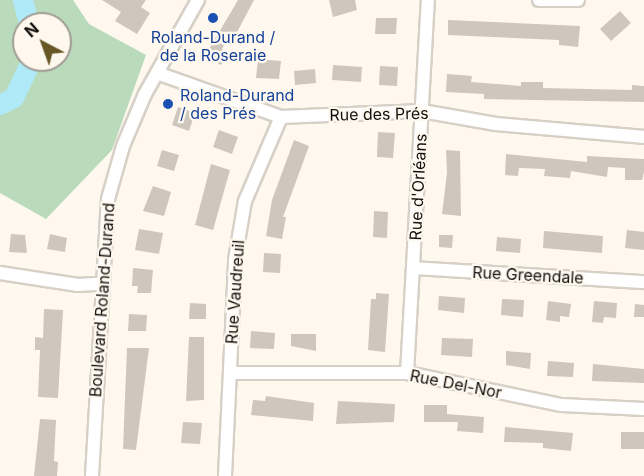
<!DOCTYPE html>
<meta charset="utf-8">
<style>
body{margin:0}
#map{position:relative;width:644px;height:476px;overflow:hidden;background:#fff8ee;font-family:Inter,sans-serif}
div>[style]{position:absolute}
.green>*{inset:0;background:#b9dbbc}
.river>*{height:20px;margin:-10px;padding:0 10px;transform-origin:10px;border-radius:10px;background:#b0eaf9}
.building>*{inset:0;background:#cdc7bd}
.roads{filter:drop-shadow(2px 0 #d6d0c6) drop-shadow(-2px 0 #d6d0c6) drop-shadow(0 2px #d6d0c6) drop-shadow(0 -2px #d6d0c6)}
.minor>*{height:12px;margin:-6px;padding:0 6px;transform-origin:6px;border-radius:6px;background:#fff}
.dots>*{width:16px;height:16px;translate:-50% -50%;box-sizing:border-box;border:3px solid #fff8ee;border-radius:50%}
span{translate:-50% -50%;white-space:nowrap;text-align:center;line-height:1.15;-webkit-text-stroke:4.5px #fff8ee;paint-order:stroke}
.transit-label{font-size:16px;color:#164399}
.left{translate:0 -50%;text-align:left}
.street-label{font-size:16px;color:#13110e}
.north{position:absolute;left:12px;top:12px;width:60px;height:60px;box-sizing:border-box;background:#fff8ee;border:2px solid #a19c94;border-radius:50%;rotate:319deg;font-size:16px;font-weight:700;line-height:24px;text-align:center;color:#13110e}
.north::after{content:'';display:block;margin:auto;width:21px;height:27px;background:#665724;clip-path:polygon(50% 0,100% 100%,50% 72%,0 100%)}
</style>
<div id="map">
<div class="green">
<div style="clip-path:polygon(evenodd,0 0,73px 0,89px 24px,146px 55px,112px 150px,46px 219px,0 193px,0 0,24px 24px,60px 24px,60px 60px,24px 60px,24px 24px)"></div>
</div>
<div class="river">
<div style="left:23px;top:0;width:25px;rotate:76deg"></div>
<div style="left:0;top:105px;width:16px;rotate:-27deg"></div>
<div style="left:14px;top:98px;width:42px;rotate:-64.7deg"></div>
</div>
<div class="building">
<div style="clip-path:polygon(102px 0,146px 0,141px 7px,150px 13px,137px 34px,115px 21px,121px 12px)"></div>
<div style="clip-path:polygon(238px 0,254px 0,235px 36px,231px 33px,222px 49px,228px 53px,221px 65px,205px 56px)"></div>
<div style="clip-path:polygon(329px 0,355px 0,357px 10px,333px 17px)"></div>
<div style="clip-path:polygon(620px 11px,631px 23px,611px 41px,600px 29px)"></div>
<div style="clip-path:polygon(376px 18px,397px 18px,396px 34px,375px 34px)"></div>
<div style="clip-path:polygon(448px 20px,580px 26px,578px 47px,559px 45px,559px 40px,448px 35px)"></div>
<div style="clip-path:polygon(258px 59px,281px 61px,279px 79px,256px 78px)"></div>
<div style="clip-path:polygon(333px 65px,362px 67px,361px 82px,332px 80px)"></div>
<div style="clip-path:polygon(380px 66px,398px 67px,397px 86px,379px 85px)"></div>
<div style="clip-path:polygon(315px 69px,316px 83px,295px 85px,294px 71px)"></div>
<div style="clip-path:polygon(447px 74px,472px 76px,471px 82px,521px 86px,521px 82px,543px 82px,543px 88px,632px 90px,632px 85px,644px 86px,644px 102px,484px 99px,484px 94px,446px 92px)"></div>
<div style="clip-path:polygon(178px 107px,195px 113px,189px 131px,172px 125px)"></div>
<div style="clip-path:polygon(219px 130px,238px 137px,232px 154px,213px 147px)"></div>
<div style="clip-path:polygon(378px 132px,395px 133px,393px 158px,377px 157px)"></div>
<div style="clip-path:polygon(294px 140px,309px 146px,283px 217px,286px 217px,282px 239px,266px 236px,272px 200px)"></div>
<div style="clip-path:polygon(162px 150px,179px 155px,174px 171px,157px 166px)"></div>
<div style="clip-path:polygon(446px 150px,460px 151px,461px 216px,442px 214px,447px 173px)"></div>
<div style="clip-path:polygon(506px 154px,587px 162px,587px 156px,644px 159px,644px 172px,642px 180px,625px 180px,625px 168px,608px 167px,607px 177px,571px 171px,570px 178px,544px 176px,545px 169px,519px 168px,518px 176px,505px 175px)"></div>
<div style="clip-path:polygon(211px 164px,230px 170px,213px 230px,195px 225px)"></div>
<div style="clip-path:polygon(153px 186px,171px 192px,164px 216px,143px 211px)"></div>
<div style="clip-path:polygon(374px 211px,388px 212px,387px 238px,373px 237px)"></div>
<div style="clip-path:polygon(139px 229px,163px 233px,159px 254px,135px 250px)"></div>
<div style="clip-path:polygon(627px 230px,644px 232px,644px 250px,625px 248px)"></div>
<div style="clip-path:polygon(544px 231px,603px 236px,602px 253px,543px 248px)"></div>
<div style="clip-path:polygon(11px 234px,25px 235px,27px 253px,9px 252px)"></div>
<div style="clip-path:polygon(50px 234px,67px 238px,65px 252px,47px 249px)"></div>
<div style="clip-path:polygon(439px 235px,453px 235px,452px 248px,439px 247px)"></div>
<div style="clip-path:polygon(497px 237px,521px 239px,520px 253px,496px 251px)"></div>
<div style="clip-path:polygon(264px 253px,281px 254px,280px 273px,263px 272px)"></div>
<div style="clip-path:polygon(133px 268px,153px 270px,151px 293px,137px 293px,138px 286px,132px 286px)"></div>
<div style="clip-path:polygon(376px 293px,389px 294px,385px 352px,368px 350px,371px 299px,376px 299px)"></div>
<div style="clip-path:polygon(439px 296px,465px 298px,464px 313px,438px 310px)"></div>
<div style="clip-path:polygon(502px 299px,524px 300px,523px 317px,501px 315px)"></div>
<div style="clip-path:polygon(548px 301px,571px 304px,569px 317px,560px 316px,560px 322px,546px 320px)"></div>
<div style="clip-path:polygon(594px 301px,617px 303px,616px 318px,604px 317px,603px 323px,592px 322px)"></div>
<div style="clip-path:polygon(190px 303px,206px 304px,206px 319px,189px 319px)"></div>
<div style="clip-path:polygon(635px 304px,644px 305px,644px 317px,634px 317px)"></div>
<div style="clip-path:polygon(44px 309px,63px 310px,58px 398px,38px 397px,40px 350px,35px 350px,35px 337px,43px 338px)"></div>
<div style="clip-path:polygon(129px 314px,147px 315px,146px 331px,128px 331px)"></div>
<div style="clip-path:polygon(251px 331px,275px 333px,274px 349px,250px 348px)"></div>
<div style="clip-path:polygon(291px 334px,316px 334px,316px 351px,291px 346px)"></div>
<div style="clip-path:polygon(189px 337px,204px 337px,204px 400px,186px 401px)"></div>
<div style="clip-path:polygon(442px 338px,473px 339px,472px 357px,441px 355px)"></div>
<div style="clip-path:polygon(127px 348px,149px 348px,136px 450px,123px 449px)"></div>
<div style="clip-path:polygon(506px 351px,531px 353px,530px 369px,506px 365px)"></div>
<div style="clip-path:polygon(548px 361px,574px 363px,573px 377px,547px 376px)"></div>
<div style="clip-path:polygon(593px 364px,644px 369px,644px 383px,592px 381px)"></div>
<div style="clip-path:polygon(266px 396px,314px 403px,313px 421px,251px 415px,253px 400px,265px 401px)"></div>
<div style="clip-path:polygon(338px 401px,395px 404px,394px 422px,336px 424px)"></div>
<div style="clip-path:polygon(424px 405px,447px 405px,447px 414px,484px 417px,483px 433px,457px 431px,458px 422px,424px 422px)"></div>
<div style="clip-path:polygon(40px 419px,56px 420px,54px 461px,58px 462px,57px 476px,34px 476px)"></div>
<div style="clip-path:polygon(183px 422px,202px 423px,200px 444px,181px 443px)"></div>
<div style="clip-path:polygon(505px 427px,573px 433px,571px 451px,543px 448px,543px 443px,504px 442px)"></div>
<div style="clip-path:polygon(621px 432px,644px 432px,644px 449px,621px 449px)"></div>
</div>
<div class="roads">
<div class="minor">
<div style="left:539px;top:0;width:39px"></div>
<div style="left:157px;top:73px;width:132px;rotate:19.5deg"></div>
<div style="left:281px;top:117px;width:141px;rotate:-2.4deg"></div>
<div style="left:422px;top:111px;width:75px;rotate:10deg"></div>
<div style="left:496px;top:124px;width:149px;rotate:5deg"></div>
<div style="left:413px;top:268px;width:231px;rotate:3.5deg"></div>
<div style="left:0;top:273px;width:79px;rotate:8.7deg"></div>
<div style="left:78px;top:285px;width:22px;rotate:-3deg"></div>
<div style="left:230px;top:373px;width:177px"></div>
<div style="left:407px;top:373px;width:158px;rotate:11.7deg"></div>
<div style="left:562px;top:405px;width:82px;rotate:2.8deg"></div>
<div style="left:407px;top:373px;width:374px;rotate:-86.8deg"></div>
<div style="left:92px;top:476px;width:277px;rotate:-86.7deg"></div>
<div style="left:108px;top:199px;width:55px;rotate:-74.2deg"></div>
<div style="left:123px;top:146px;width:56px;rotate:-67.1deg"></div>
<div style="left:145px;top:94px;width:108px;rotate:-60.6deg"></div>
<div style="left:225px;top:476px;width:216px;rotate:-87.3deg"></div>
<div style="left:235px;top:260px;width:60px;rotate:-80.4deg"></div>
<div style="left:245px;top:201px;width:91px;rotate:-66.8deg"></div>
</div>
</div>
<div class="dots">
<div style="left:213px;top:18px;background:#1a4fb4"></div>
<div style="left:168px;top:104px;background:#1a4fb4"></div>
</div>
<div class="transit-label">
<span style="left:213px;top:46px">Roland-Durand /<br>de la Roseraie</span>
<span class="left" style="left:180px;top:104px">Roland-Durand<br>/ des Prés</span>
</div>
<div class="street-label">
<span style="left:379px;top:114px;rotate:-1deg">Rue des Prés</span>
<span style="left:418px;top:187px;rotate:-87deg">Rue d'Orléans</span>
<span style="left:528px;top:275px;rotate:3deg">Rue Greendale</span>
<span style="left:235px;top:292px;rotate:-86deg">Rue Vaudreuil</span>
<span style="left:102px;top:300px;rotate:-86deg">Boulevard Roland-Durand</span>
<span style="left:456px;top:384px;rotate:11deg">Rue Del-Nor</span>
</div>
<div class="north">N</div>
</div>
